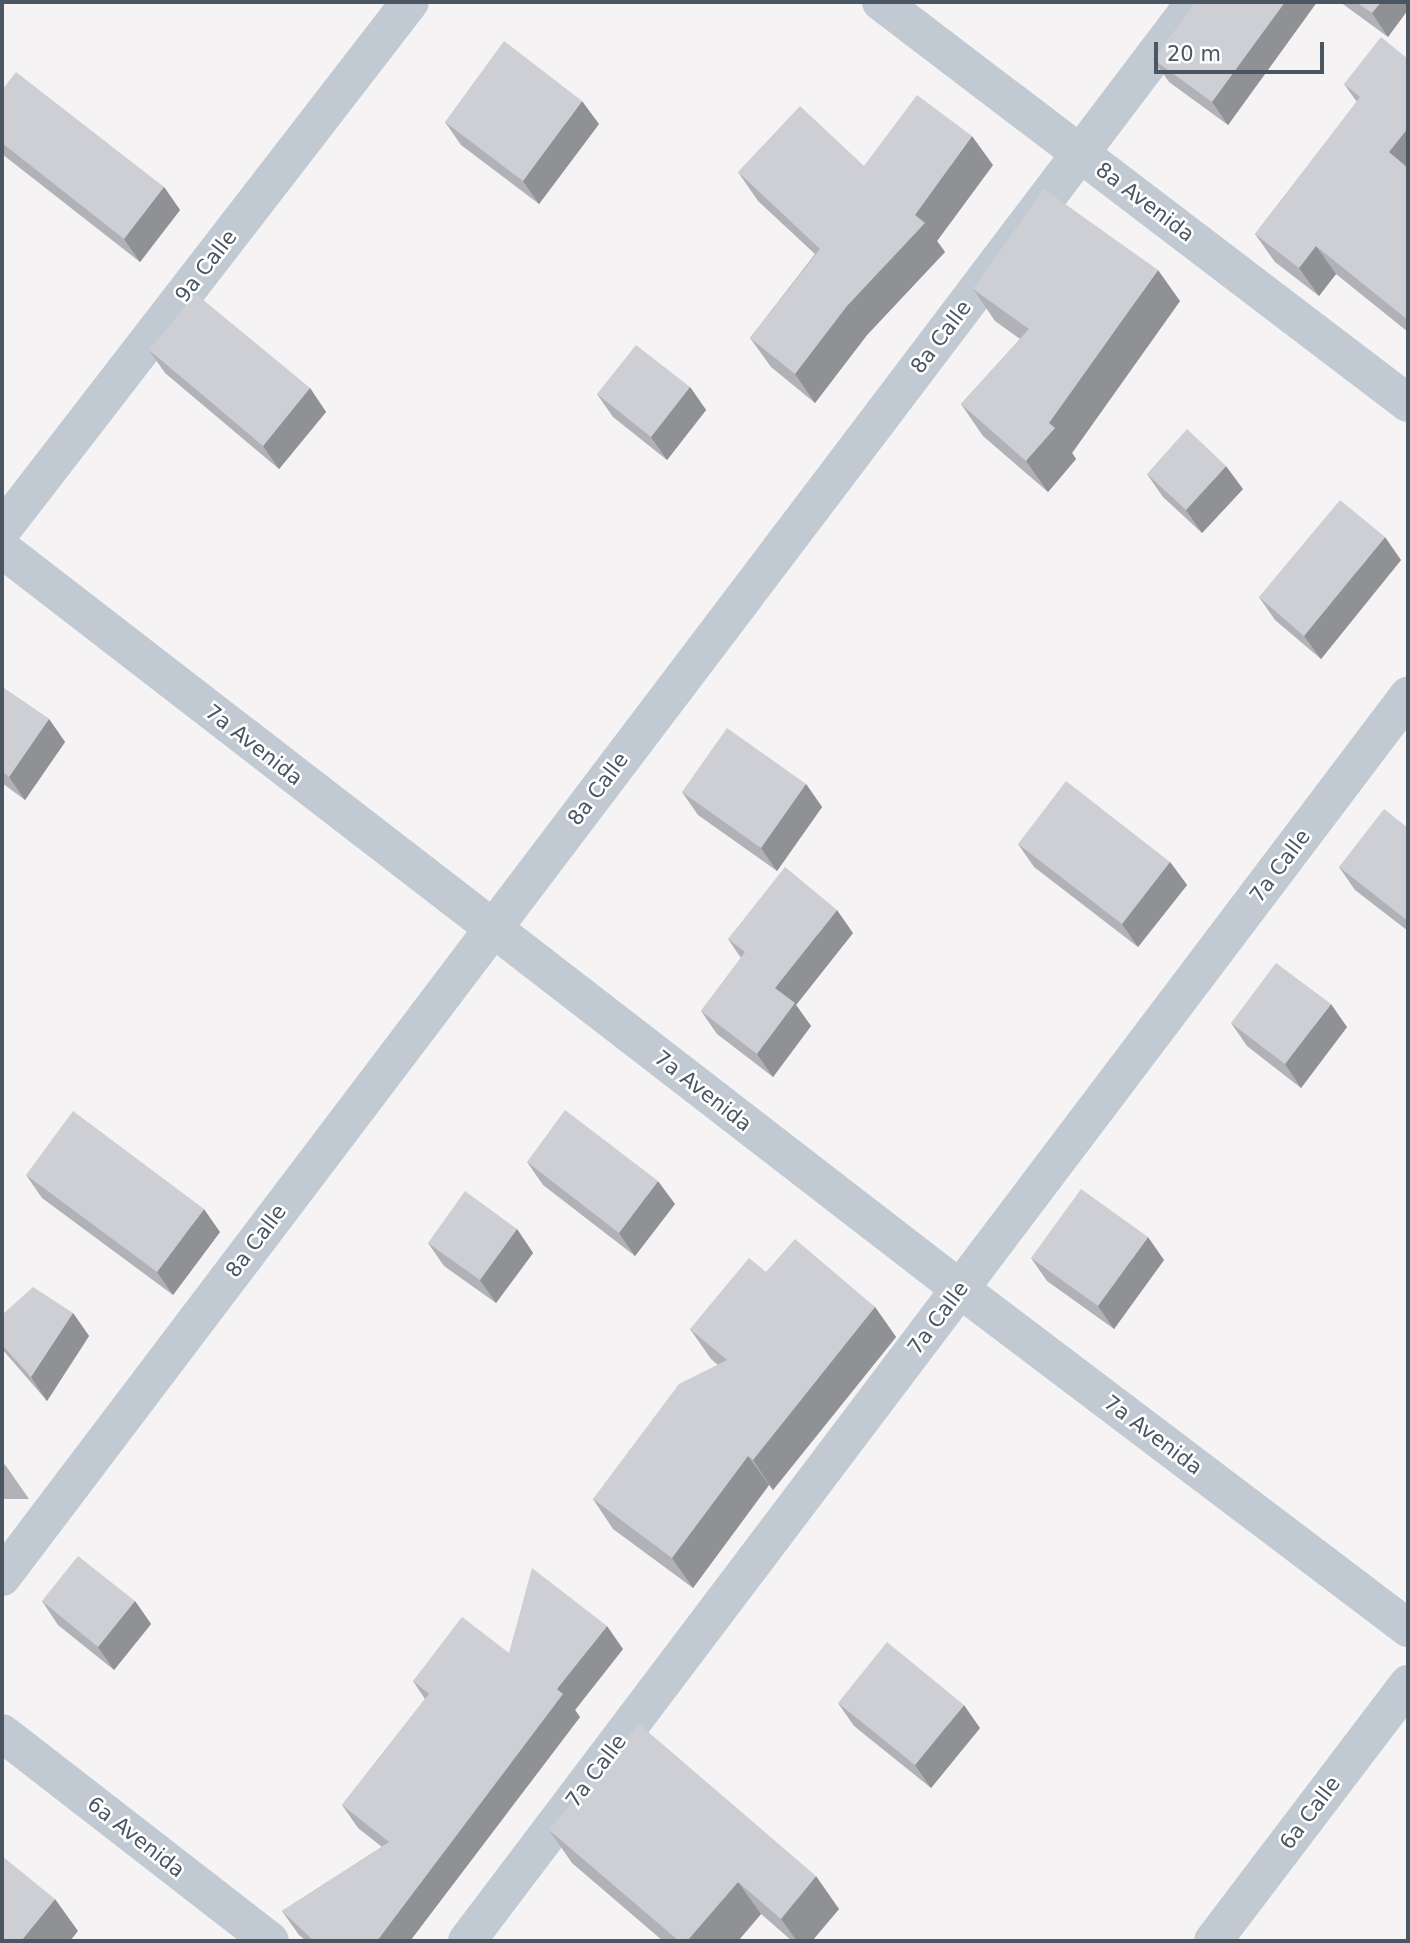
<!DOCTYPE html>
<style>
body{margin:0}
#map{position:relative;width:1410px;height:1943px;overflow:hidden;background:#f5f3f3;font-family:"DejaVu Sans",sans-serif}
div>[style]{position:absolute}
.street>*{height:38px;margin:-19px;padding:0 19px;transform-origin:19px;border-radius:19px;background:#c1cad2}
.wall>*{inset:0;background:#b0b2b7}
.shaded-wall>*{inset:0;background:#909195}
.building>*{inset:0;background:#cdcfd5}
span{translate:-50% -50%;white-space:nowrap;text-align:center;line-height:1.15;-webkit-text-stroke:5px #fff;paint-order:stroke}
.street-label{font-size:21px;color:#4a5661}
.frame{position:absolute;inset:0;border:4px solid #4a5661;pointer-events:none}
.scale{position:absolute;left:1154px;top:42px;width:170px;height:32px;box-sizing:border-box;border:4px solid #4a5661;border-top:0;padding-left:9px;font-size:21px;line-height:24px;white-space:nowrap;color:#4a5661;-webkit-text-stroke:5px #fff;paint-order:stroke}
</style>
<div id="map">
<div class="street">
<div style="left:881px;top:2px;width:662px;rotate:37.27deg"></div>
<div style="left:2px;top:530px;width:667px;rotate:-52.31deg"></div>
<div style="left:2px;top:549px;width:1211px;rotate:37.68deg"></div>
<div style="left:960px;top:1289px;width:562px;rotate:37.11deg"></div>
<div style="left:2px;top:1577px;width:1976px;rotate:-52.86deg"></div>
<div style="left:2px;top:1733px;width:339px;rotate:37.8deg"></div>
<div style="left:467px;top:1941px;width:1561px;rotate:-52.92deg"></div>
<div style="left:1213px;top:1941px;width:323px;rotate:-52.8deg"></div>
</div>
<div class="wall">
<div style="clip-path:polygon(1195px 2px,1317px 2px,1228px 125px,1169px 82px,1153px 59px)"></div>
<div style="clip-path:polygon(1340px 2px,1408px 2px,1388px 37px)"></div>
<div style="clip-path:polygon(1408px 59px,1408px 332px,1336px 274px,1319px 296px,1275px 262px,1255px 234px,1357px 102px,1344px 84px)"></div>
<div style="clip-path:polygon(2px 90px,164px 187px,180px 210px,140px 262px,2px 154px)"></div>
<div style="clip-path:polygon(445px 122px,599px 124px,539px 204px,461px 145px)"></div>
<div style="clip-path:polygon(993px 165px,937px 241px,945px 252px,867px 335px,815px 403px,771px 367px,750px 338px,815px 254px,758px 201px,738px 172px,864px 166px)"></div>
<div style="clip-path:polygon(973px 289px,1180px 301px,1072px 453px,1076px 459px,1048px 492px,983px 436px,961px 404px,1020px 339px,995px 321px)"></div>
<div style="clip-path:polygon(149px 350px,310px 388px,326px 412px,279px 469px,165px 373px)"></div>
<div style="clip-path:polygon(690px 387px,706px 410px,667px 460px,613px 417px,597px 394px)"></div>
<div style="clip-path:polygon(1147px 474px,1243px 489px,1202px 533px,1163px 497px)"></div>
<div style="clip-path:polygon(1401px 560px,1321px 659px,1275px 620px,1259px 597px)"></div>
<div style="clip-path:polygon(2px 687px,49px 719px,65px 742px,25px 800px,2px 783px)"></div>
<div style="clip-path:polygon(806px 784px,822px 807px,777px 871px,698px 815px,682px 792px)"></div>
<div style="clip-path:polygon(1408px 828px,1408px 931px,1355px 890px,1339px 867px)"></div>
<div style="clip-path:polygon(1018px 844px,1170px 862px,1187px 885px,1138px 947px,1034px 867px)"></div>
<div style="clip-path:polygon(853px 933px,796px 1005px,811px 1026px,773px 1077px,717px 1034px,701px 1011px,741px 958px,728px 939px)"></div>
<div style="clip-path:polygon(1231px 1023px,1347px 1027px,1301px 1088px,1247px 1046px)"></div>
<div style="clip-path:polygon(527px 1162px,675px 1204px,635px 1256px,543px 1185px)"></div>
<div style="clip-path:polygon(26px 1175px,220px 1232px,173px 1295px,42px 1198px)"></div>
<div style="clip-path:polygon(517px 1229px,533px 1253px,496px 1303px,444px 1266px,428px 1243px)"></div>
<div style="clip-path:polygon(1031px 1258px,1164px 1260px,1114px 1329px,1047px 1281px)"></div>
<div style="clip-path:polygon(766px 1272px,875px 1307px,896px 1337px,773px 1490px,769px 1485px,693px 1588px,613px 1529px,593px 1499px,718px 1365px,711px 1359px,690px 1329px)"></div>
<div style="clip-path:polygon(73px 1313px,89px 1336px,47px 1401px,2px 1349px,2px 1315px)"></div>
<div style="clip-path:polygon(2px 1462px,6px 1466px,29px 1499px,3px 1499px,2px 1500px)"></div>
<div style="clip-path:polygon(42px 1601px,135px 1601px,151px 1624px,114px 1670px,58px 1625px)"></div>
<div style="clip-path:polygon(623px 1649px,575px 1710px,580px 1717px,410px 1941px,306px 1941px,299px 1935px,282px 1911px,382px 1847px,358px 1828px,342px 1805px,425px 1699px,413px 1681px,509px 1653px)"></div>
<div style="clip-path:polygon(838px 1703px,980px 1728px,931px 1788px,854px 1726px)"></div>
<div style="clip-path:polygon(549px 1830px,839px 1909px,812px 1941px,792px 1941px,761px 1914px,738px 1941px,663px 1941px,572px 1863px)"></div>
</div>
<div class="shaded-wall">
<div style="clip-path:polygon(1285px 2px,1317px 2px,1228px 125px,1212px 102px)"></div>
<div style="clip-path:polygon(1381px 2px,1408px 2px,1408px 10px,1388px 37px,1372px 13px)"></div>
<div style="clip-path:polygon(582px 101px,599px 124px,539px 204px,523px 181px)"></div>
<div style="clip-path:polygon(1408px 128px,1408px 180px,1389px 152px)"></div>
<div style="clip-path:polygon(972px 136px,993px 165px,937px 241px,945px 252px,867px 335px,815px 403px,795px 374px,915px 215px)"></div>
<div style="clip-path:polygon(164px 187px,180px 210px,140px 262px,124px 239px)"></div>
<div style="clip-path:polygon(1316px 246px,1336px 274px,1319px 296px,1299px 268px)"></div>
<div style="clip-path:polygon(1158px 270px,1180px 301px,1072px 453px,1076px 459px,1048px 492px,1026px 461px,1049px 423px)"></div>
<div style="clip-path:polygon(690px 387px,706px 410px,667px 460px,651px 437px)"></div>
<div style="clip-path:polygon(310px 388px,326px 412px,279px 469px,263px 446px)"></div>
<div style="clip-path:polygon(1226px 466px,1243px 489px,1202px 533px,1186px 510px)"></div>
<div style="clip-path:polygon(1385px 537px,1401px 560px,1321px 659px,1304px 636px)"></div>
<div style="clip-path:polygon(49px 719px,65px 742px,25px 800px,9px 777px)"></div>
<div style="clip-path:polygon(806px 784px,822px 807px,777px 871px,761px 848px)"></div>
<div style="clip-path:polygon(1170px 862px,1187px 885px,1138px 947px,1122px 924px)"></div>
<div style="clip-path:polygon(837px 910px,853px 933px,796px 1005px,811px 1026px,773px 1077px,757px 1054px,775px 988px)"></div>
<div style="clip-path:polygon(1331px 1004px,1347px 1027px,1301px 1088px,1285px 1064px)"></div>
<div style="clip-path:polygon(658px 1181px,675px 1204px,635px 1256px,619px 1233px)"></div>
<div style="clip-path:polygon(204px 1209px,220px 1232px,173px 1295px,157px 1272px)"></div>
<div style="clip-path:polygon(517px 1229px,533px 1253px,496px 1303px,480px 1280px)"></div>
<div style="clip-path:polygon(1148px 1237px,1164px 1260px,1114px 1329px,1098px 1306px)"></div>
<div style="clip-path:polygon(875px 1307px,896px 1337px,773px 1490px,753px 1460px)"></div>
<div style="clip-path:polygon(73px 1313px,89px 1336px,47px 1401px,31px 1377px)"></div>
<div style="clip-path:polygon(748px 1456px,769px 1485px,693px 1588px,672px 1558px)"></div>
<div style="clip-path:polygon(135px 1601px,151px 1624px,114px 1670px,98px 1647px)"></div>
<div style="clip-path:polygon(607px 1626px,623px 1649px,575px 1710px,580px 1717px,410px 1941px,377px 1941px,557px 1689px)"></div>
<div style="clip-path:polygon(964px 1705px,980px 1728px,931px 1788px,915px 1765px)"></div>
<div style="clip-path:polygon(816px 1876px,839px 1909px,812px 1941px,797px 1941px,781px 1919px)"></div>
<div style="clip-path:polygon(738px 1882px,761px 1914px,738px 1941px,687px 1941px)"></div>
<div style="clip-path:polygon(55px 1899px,78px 1931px,70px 1941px,21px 1941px)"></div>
</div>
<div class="building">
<div style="clip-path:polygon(1195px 2px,1285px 2px,1212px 102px,1153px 59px)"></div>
<div style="clip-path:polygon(1356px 2px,1381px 2px,1372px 13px)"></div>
<div style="clip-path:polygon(1381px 37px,1408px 59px,1408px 128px,1389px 152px,1408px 168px,1408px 320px,1316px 246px,1299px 268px,1255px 234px,1360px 97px,1344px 84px)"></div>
<div style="clip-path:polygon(504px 41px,582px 101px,523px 181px,445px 122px)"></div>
<div style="clip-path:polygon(16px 72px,164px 187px,124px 239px,2px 143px,2px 90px)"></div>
<div style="clip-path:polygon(917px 95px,972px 136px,915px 215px,925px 223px,847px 306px,795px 374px,750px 338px,820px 249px,738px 172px,800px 106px,864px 166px)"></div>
<div style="clip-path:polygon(1044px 189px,1158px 270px,1049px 423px,1055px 428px,1026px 461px,961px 404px,1029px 329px,973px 289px)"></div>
<div style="clip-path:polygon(196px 294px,310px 388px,263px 446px,149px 350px)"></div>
<div style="clip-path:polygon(636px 345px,690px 387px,651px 437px,597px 394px)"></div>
<div style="clip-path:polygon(1187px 429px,1226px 466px,1186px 510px,1147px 474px)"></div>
<div style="clip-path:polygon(1340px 500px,1385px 537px,1304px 636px,1259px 597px)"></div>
<div style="clip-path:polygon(2px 687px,49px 719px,9px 777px,2px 771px)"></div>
<div style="clip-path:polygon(727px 728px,806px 784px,761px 848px,682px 792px)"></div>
<div style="clip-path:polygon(1066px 781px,1170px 862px,1122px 924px,1018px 844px)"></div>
<div style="clip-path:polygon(1384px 809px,1408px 828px,1408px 921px,1339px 867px)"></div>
<div style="clip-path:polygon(785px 867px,837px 910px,775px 988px,795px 1003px,757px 1054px,701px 1011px,745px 952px,728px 939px)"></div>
<div style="clip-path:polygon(1276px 963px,1331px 1004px,1285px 1064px,1231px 1023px)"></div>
<div style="clip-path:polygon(565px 1110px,658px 1181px,619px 1233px,527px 1162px)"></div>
<div style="clip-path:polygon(73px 1111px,204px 1209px,157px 1272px,26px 1175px)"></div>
<div style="clip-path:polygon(1081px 1189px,1148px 1237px,1098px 1306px,1031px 1258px)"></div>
<div style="clip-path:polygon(465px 1191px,517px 1229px,480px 1280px,428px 1243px)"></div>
<div style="clip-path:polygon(795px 1239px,875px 1307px,753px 1460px,748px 1456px,672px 1558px,593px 1499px,679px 1384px,727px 1360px,690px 1329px,749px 1258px,766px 1272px)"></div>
<div style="clip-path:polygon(33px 1287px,73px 1313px,31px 1377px,2px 1345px,2px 1315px)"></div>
<div style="clip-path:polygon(78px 1556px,135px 1601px,98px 1647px,42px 1601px)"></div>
<div style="clip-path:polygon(532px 1568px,607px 1626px,557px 1689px,563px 1694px,377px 1941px,314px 1941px,282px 1911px,389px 1842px,342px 1805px,429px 1694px,413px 1681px,462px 1617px,509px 1653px)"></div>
<div style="clip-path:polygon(887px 1642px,964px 1705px,915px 1765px,838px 1703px)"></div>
<div style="clip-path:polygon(639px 1724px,816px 1876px,781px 1919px,738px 1882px,687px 1941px,679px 1941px,549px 1830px)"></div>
<div style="clip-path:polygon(2px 1856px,55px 1899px,21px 1941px,2px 1941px)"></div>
</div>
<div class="street-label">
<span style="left:1145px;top:202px;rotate:37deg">8a Avenida</span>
<span style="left:206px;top:266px;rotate:-52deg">9a Calle</span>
<span style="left:941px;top:337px;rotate:-53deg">8a Calle</span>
<span style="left:254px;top:745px;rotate:38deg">7a Avenida</span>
<span style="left:598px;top:789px;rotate:-53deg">8a Calle</span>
<span style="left:1280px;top:866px;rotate:-53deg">7a Calle</span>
<span style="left:703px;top:1091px;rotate:38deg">7a Avenida</span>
<span style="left:256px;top:1241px;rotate:-53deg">8a Calle</span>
<span style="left:938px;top:1318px;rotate:-53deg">7a Calle</span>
<span style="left:1153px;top:1435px;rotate:37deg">7a Avenida</span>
<span style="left:596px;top:1771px;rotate:-53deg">7a Calle</span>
<span style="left:1310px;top:1813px;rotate:-53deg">6a Calle</span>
<span style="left:136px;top:1837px;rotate:38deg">6a Avenida</span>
</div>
<div class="frame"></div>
<div class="scale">20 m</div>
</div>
